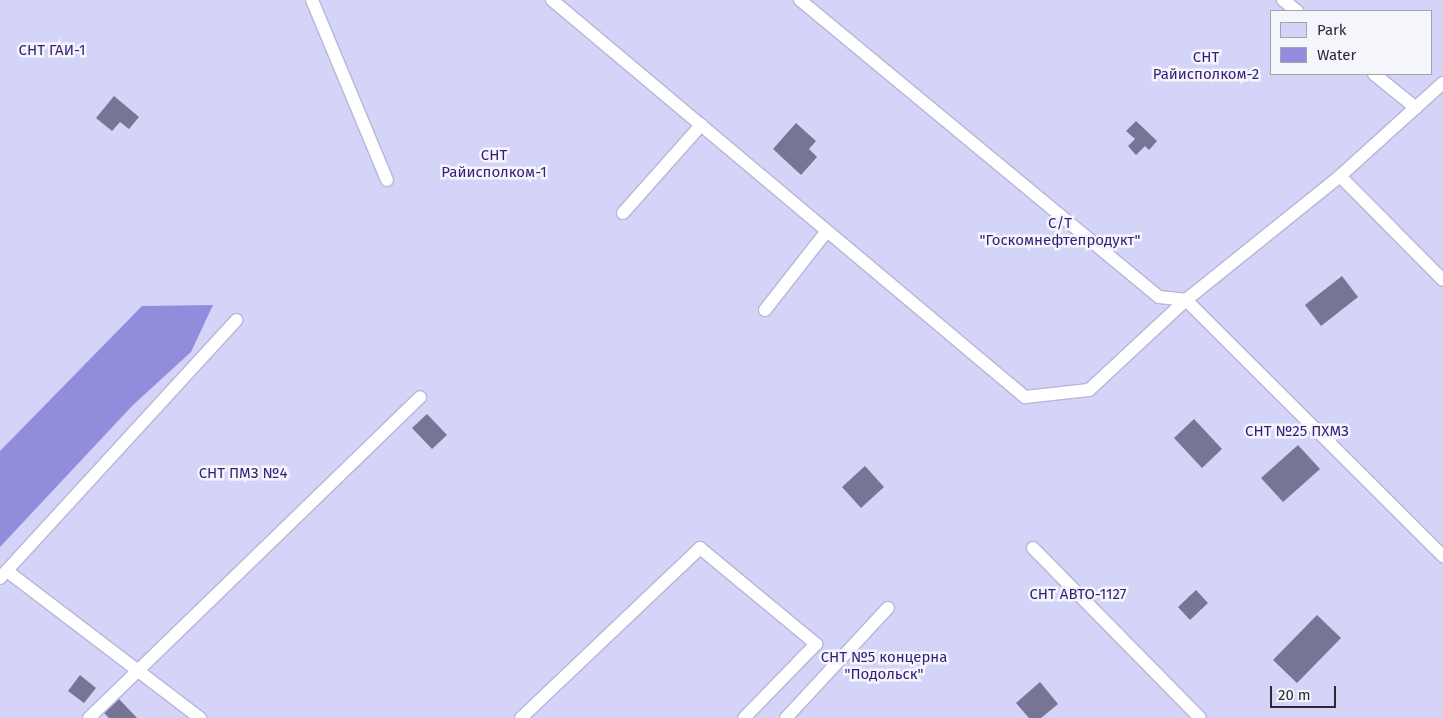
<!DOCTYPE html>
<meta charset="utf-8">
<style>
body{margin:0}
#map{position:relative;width:1443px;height:718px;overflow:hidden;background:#f5f5fc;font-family:"Fira Sans",sans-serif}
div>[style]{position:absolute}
.green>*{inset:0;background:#d4d4f8}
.water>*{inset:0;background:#928cdc}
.building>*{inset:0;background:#767593}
.roads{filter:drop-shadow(1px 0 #b6b6d7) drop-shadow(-1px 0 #b6b6d7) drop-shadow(0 1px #b6b6d7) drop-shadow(0 -1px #b6b6d7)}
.lane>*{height:12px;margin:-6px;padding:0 6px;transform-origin:6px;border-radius:6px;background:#fff}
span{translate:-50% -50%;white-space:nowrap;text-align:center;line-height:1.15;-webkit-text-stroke:5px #f5f5fc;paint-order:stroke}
.park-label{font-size:15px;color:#351e7b}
.legend{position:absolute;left:1270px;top:10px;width:162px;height:65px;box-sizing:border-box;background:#f5f5fc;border:1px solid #a4a3ad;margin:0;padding:6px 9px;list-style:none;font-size:15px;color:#2a2936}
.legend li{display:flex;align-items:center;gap:10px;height:25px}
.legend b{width:25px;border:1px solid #a4a3ad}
.scale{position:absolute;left:1270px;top:686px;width:66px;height:22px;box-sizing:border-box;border:2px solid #2a2936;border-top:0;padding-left:6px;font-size:15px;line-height:18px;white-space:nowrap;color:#2a2936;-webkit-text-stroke:4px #f5f5fc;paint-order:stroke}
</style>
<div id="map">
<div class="green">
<div style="clip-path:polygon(evenodd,0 0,1443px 0,1443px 718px,0 718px,0 0,1272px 11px,1432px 11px,1432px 74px,1272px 74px,1272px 11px)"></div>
</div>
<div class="water">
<div style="clip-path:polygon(213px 305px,191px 352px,133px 405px,0 547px,0 451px,142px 306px)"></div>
</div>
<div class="building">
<div style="clip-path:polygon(114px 96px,139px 117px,129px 129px,120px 122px,112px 131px,96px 118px)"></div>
<div style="clip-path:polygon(1136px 121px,1157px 141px,1149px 150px,1145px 146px,1136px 155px,1128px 146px,1135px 139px,1126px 131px)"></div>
<div style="clip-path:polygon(796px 123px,816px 141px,809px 149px,817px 157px,801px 175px,773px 149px)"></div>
<div style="clip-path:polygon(1342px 276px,1358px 297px,1321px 326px,1305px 305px)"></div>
<div style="clip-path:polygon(427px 414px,447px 435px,432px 449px,412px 428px)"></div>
<div style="clip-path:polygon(1194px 419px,1222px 449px,1202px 468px,1174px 438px)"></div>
<div style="clip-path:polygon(1298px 445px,1320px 469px,1283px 502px,1261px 478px)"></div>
<div style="clip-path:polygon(865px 466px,884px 487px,861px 508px,842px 487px)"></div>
<div style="clip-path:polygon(1196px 590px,1208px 603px,1190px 620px,1178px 607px)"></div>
<div style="clip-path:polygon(1317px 615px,1341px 638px,1297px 683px,1273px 660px)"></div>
<div style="clip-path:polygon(80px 675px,96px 688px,84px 703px,68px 691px)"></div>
<div style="clip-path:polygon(1040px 682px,1058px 704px,1041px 718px,1029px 718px,1016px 703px)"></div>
<div style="clip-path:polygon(119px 699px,137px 718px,109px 718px,104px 713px)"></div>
</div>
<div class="roads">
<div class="lane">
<div style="left:312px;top:0;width:195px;rotate:67.4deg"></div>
<div style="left:552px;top:0;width:618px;rotate:40.01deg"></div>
<div style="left:1025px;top:397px;width:64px;rotate:-6.2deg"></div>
<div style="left:1089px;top:390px;width:132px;rotate:-42.9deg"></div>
<div style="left:1186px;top:300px;width:198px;rotate:-38.8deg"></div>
<div style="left:1340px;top:176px;width:139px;rotate:-42.1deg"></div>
<div style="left:800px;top:0;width:466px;rotate:39.6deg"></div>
<div style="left:1159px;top:297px;width:27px;rotate:6deg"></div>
<div style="left:1186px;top:300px;width:363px;rotate:44.9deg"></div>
<div style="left:1283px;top:0;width:18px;rotate:38deg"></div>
<div style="left:1374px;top:74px;width:54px;rotate:39deg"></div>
<div style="left:1340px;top:176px;width:146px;rotate:45.3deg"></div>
<div style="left:623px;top:213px;width:118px;rotate:-48.4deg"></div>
<div style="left:765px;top:310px;width:100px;rotate:-51.9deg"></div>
<div style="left:1033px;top:548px;width:238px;rotate:45.5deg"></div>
<div style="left:7px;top:571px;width:243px;rotate:37.3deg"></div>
<div style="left:0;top:578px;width:350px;rotate:-47.5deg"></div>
<div style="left:89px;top:718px;width:461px;rotate:-44.1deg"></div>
<div style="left:521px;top:718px;width:247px;rotate:-43.5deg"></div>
<div style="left:700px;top:548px;width:151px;rotate:39.6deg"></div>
<div style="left:816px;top:644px;width:103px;rotate:134.2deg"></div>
<div style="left:786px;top:718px;width:150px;rotate:-47.2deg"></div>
</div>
</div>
<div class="park-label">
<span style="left:52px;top:51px">СНТ ГАИ-1</span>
<span style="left:1206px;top:66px">СНТ<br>Райисполком-2</span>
<span style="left:494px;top:164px">СНТ<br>Райисполком-1</span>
<span style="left:1060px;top:232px">С/Т<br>"Госкомнефтепродукт"</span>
<span style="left:1297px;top:432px">СНТ №25 ПХМЗ</span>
<span style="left:243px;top:474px">СНТ ПМЗ №4</span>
<span style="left:1078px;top:595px">СНТ АВТО-1127</span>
<span style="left:884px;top:666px">СНТ №5 концерна<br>"Подольск"</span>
</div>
<ul class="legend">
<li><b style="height:14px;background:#d4d4f8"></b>Park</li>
<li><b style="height:14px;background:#928cdc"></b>Water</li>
</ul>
<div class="scale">20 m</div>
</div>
